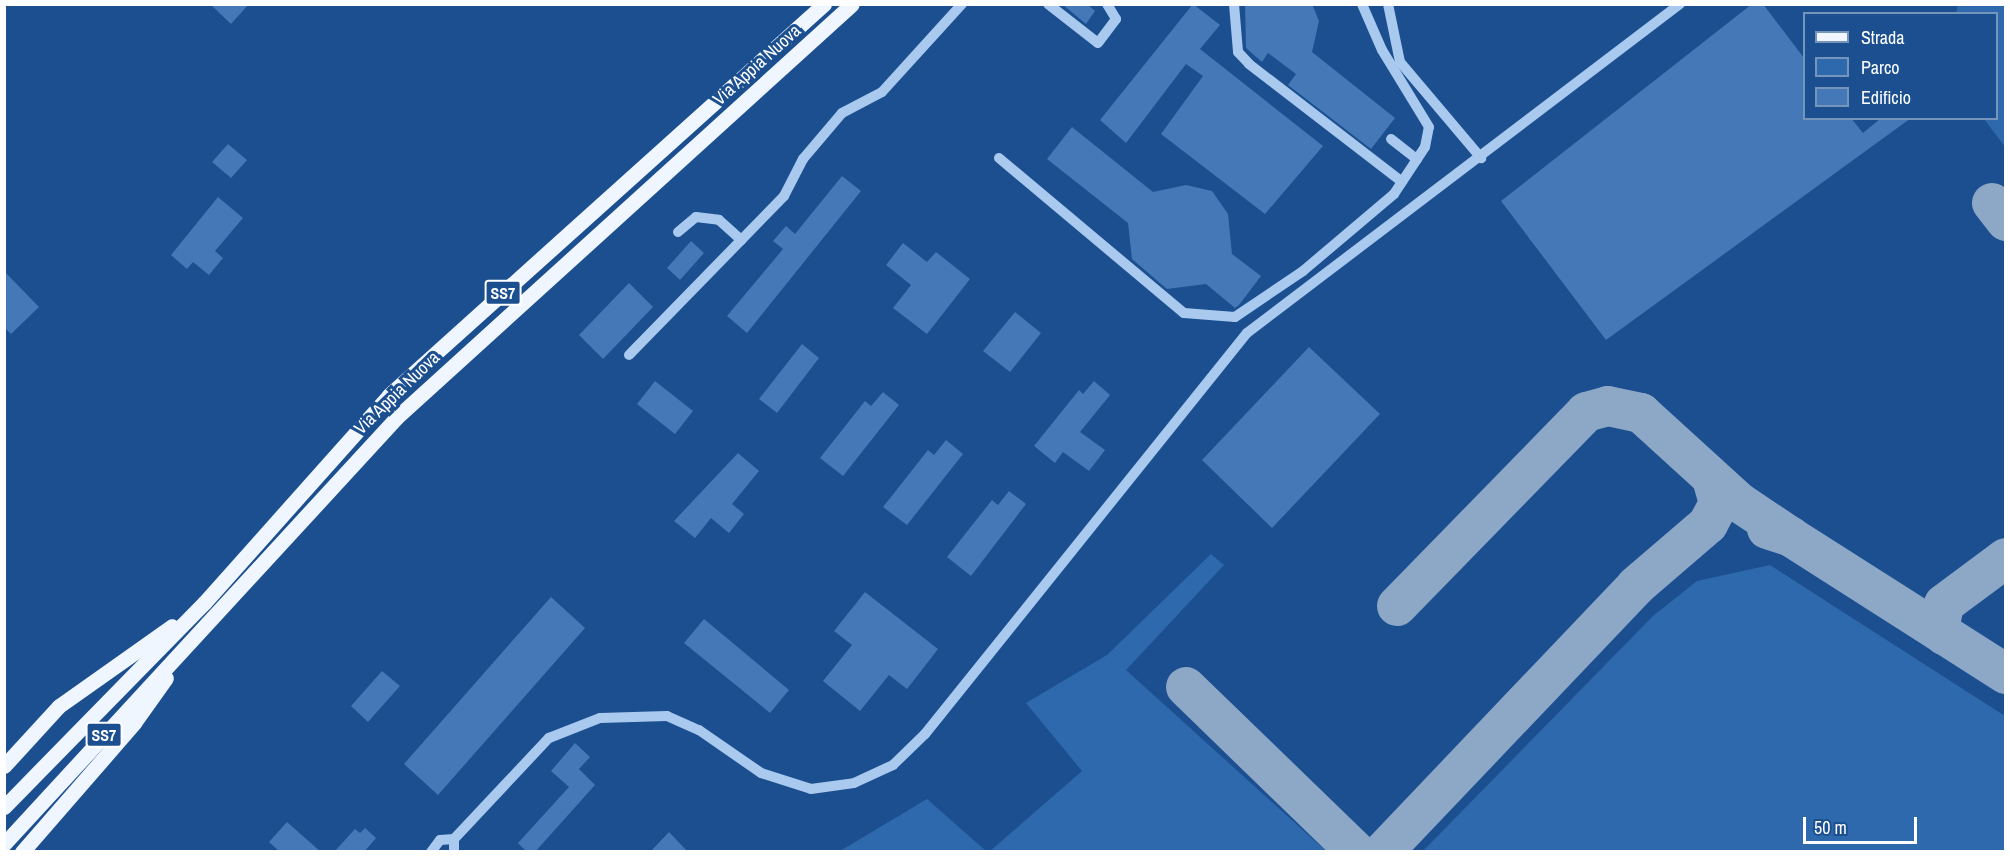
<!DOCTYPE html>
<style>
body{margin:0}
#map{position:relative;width:2010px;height:856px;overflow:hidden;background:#1b4f8f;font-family:"Archivo Narrow",sans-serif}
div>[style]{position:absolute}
.green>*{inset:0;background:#2e69ad}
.taxiway>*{height:40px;margin:-20px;padding:0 20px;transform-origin:20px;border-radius:20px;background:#8da7c7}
.building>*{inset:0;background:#4478b7}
.minor>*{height:10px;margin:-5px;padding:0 5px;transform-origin:5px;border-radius:5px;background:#a9c9ee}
.major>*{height:15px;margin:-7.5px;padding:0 7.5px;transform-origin:7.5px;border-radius:7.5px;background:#f0f6ff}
span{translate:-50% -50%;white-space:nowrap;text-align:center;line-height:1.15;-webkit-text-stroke:6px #1b4f8f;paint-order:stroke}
.shield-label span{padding:2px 4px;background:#1b4f8f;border:2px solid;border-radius:4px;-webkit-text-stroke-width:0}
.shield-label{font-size:16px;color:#fff;font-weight:700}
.street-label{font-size:18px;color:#fff}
.frame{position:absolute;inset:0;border:6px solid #fff;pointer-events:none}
.legend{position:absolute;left:1803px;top:12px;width:195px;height:108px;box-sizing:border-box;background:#1b4f8f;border:2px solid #7695bc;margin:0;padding:8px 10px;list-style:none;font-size:18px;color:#fff}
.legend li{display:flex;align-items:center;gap:12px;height:30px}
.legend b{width:30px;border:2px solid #7695bc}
.scale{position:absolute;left:1803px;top:817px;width:114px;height:27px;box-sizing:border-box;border:3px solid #fff;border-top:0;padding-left:8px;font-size:18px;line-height:21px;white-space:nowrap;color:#fff;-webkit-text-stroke:4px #1b4f8f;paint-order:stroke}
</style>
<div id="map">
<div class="green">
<div style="clip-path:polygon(1958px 5px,2005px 5px,2005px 147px,1984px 119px,1996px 118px,1996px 14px,1956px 13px)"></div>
<div style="clip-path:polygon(1211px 554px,1224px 565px,1126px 670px,1326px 851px,990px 851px,1082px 771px,1026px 703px,1107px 655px)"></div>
<div style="clip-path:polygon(1770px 565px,2005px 716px,2005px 851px,1423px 851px,1653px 616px,1697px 581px)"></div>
<div style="clip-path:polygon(927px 799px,986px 851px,840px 851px)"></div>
</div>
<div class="taxiway">
<div style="left:1992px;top:203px;width:23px;rotate:52deg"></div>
<div style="left:1767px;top:529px;width:25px;rotate:18deg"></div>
<div style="left:1791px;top:537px;width:255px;rotate:32.5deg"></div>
<div style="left:1397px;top:606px;width:271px;rotate:-45.7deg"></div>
<div style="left:1586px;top:412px;width:23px;rotate:-15deg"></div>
<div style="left:1608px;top:406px;width:34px;rotate:12deg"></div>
<div style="left:1641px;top:413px;width:134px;rotate:42.3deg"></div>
<div style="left:1740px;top:503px;width:61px;rotate:33.7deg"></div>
<div style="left:1944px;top:635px;width:11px;rotate:-112deg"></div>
<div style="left:1940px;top:625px;width:21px;rotate:-79deg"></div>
<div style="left:1944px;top:604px;width:77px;rotate:-36.6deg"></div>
<div style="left:1186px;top:687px;width:237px;rotate:44.1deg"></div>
<div style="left:1383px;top:852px;width:367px;rotate:-46.4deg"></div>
<div style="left:1636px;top:586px;width:95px;rotate:-40.7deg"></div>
<div style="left:1708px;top:524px;width:24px;rotate:-62deg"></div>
<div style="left:1719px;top:503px;width:25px;rotate:-106deg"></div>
</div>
<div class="building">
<div style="clip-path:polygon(210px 4px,249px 4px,231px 24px)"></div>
<div style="clip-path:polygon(1062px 4px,1087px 4px,1095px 11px,1086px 24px)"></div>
<div style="clip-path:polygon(1193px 4px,1220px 25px,1200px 49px,1323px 146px,1265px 214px,1161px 134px,1203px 76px,1186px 64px,1126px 143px,1100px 120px)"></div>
<div style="clip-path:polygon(1245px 4px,1312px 4px,1319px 21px,1312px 52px,1395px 118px,1371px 149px,1288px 85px,1296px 74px,1268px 53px,1262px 62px,1246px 48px)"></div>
<div style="clip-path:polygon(1752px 4px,1763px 4px,1804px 58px,1804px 118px,1851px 118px,1863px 133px,1881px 118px,1911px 118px,1606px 340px,1501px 201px)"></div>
<div style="clip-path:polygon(1072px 127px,1153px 192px,1186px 185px,1212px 191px,1228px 214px,1232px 254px,1261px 276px,1239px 305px,1235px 308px,1206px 284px,1167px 289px,1132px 259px,1128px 223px,1047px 159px)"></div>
<div style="clip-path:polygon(228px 144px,247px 160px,231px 178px,212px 162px)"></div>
<div style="clip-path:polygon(842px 176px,861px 191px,747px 333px,727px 316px,783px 249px,773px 241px,786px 226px,795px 234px)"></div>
<div style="clip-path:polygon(218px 197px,243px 218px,215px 251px,223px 258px,209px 275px,193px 262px,187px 269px,171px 255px)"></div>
<div style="clip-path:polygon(691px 241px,704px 253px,680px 280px,667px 268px)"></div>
<div style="clip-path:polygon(903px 243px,927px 262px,936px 252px,970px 279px,927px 334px,893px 308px,911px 285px,886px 265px)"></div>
<div style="clip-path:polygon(4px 271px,39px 307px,11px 334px,4px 327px)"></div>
<div style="clip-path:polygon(629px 283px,653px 307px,603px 359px,579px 335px)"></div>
<div style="clip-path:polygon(1015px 312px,1041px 333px,1010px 372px,983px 351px)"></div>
<div style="clip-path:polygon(802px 344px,819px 358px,777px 413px,759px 399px)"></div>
<div style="clip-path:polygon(1309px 347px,1380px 414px,1272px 528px,1202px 460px)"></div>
<div style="clip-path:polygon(655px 381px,693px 411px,675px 434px,637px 404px)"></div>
<div style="clip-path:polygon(1094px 381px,1110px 395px,1080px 432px,1105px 450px,1089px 471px,1063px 452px,1055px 463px,1034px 446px,1079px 390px,1083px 394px)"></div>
<div style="clip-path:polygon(883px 392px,899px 405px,843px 476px,820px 458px,865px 401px,871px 406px)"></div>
<div style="clip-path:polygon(946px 440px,963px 454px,907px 525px,883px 507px,928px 450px,934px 455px)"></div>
<div style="clip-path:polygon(738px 453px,759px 471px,732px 504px,744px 514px,729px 533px,711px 518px,695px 538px,674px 521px)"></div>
<div style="clip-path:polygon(1009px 491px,1026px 504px,971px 576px,947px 557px,992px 500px,998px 505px)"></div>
<div style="clip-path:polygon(865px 592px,938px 649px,907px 689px,889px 675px,860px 711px,823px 681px,852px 645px,834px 631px)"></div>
<div style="clip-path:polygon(551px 597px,585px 628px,438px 795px,404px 764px)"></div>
<div style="clip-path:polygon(704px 619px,789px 690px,770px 713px,684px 643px)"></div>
<div style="clip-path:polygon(382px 671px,400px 686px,368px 722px,351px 706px)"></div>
<div style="clip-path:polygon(575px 743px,590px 757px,579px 769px,595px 785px,535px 852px,527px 852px,518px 843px,569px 787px,551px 771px)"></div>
<div style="clip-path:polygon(287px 822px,321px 852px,280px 852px,269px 842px)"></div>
<div style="clip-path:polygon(365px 828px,376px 838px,364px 852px,334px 852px,355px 829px,360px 833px)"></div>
<div style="clip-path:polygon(669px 832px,688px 852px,650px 852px)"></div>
</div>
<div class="minor">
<div style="left:1048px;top:4px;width:63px;rotate:38deg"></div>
<div style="left:1098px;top:43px;width:30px;rotate:-53deg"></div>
<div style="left:1116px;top:19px;width:17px;rotate:-121deg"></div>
<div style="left:1234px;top:4px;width:48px;rotate:85.2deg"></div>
<div style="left:1238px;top:52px;width:16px;rotate:47deg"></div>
<div style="left:1249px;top:64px;width:193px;rotate:37.6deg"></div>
<div style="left:1388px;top:4px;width:59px;rotate:78.3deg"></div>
<div style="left:1400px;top:62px;width:126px;rotate:49.8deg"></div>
<div style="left:1391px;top:139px;width:33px;rotate:38deg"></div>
<div style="left:999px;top:158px;width:241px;rotate:40deg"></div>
<div style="left:1184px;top:313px;width:51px;rotate:4.5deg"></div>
<div style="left:1235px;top:317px;width:82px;rotate:-34.1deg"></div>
<div style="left:1303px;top:271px;width:119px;rotate:-40.2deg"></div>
<div style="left:1394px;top:194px;width:56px;rotate:-56.6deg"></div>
<div style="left:1425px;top:147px;width:20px;rotate:-79deg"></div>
<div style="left:1429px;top:127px;width:90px;rotate:-121.4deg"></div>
<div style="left:1382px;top:50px;width:50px;rotate:-113.5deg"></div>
<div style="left:678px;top:232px;width:23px;rotate:-40deg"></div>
<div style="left:696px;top:217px;width:23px;rotate:7deg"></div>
<div style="left:719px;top:220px;width:30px;rotate:42deg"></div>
<div style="left:629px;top:355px;width:222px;rotate:-45.7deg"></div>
<div style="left:784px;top:196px;width:42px;rotate:-62.8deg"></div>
<div style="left:803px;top:159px;width:60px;rotate:-49.7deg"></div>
<div style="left:842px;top:113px;width:45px;rotate:-27.7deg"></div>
<div style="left:882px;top:92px;width:119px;rotate:-47.7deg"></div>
<div style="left:431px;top:852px;width:15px;rotate:-53deg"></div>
<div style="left:440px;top:840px;width:14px;rotate:-4deg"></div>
<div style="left:454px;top:839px;width:139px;rotate:-46.8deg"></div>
<div style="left:549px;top:738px;width:55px;rotate:-21.4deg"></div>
<div style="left:600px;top:718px;width:67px;rotate:-1.7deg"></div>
<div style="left:667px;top:716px;width:35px;rotate:24deg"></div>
<div style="left:699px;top:730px;width:75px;rotate:34.7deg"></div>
<div style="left:761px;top:773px;width:52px;rotate:17.7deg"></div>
<div style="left:811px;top:789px;width:43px;rotate:-7.9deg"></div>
<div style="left:854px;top:783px;width:43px;rotate:-24.8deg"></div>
<div style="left:893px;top:765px;width:45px;rotate:-44.1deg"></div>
<div style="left:925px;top:734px;width:514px;rotate:-51.24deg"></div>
<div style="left:1247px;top:333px;width:544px;rotate:-37.23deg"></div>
<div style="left:454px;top:852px;width:13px;rotate:-90deg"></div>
</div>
<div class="major">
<div style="left:4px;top:766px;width:81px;rotate:-47.5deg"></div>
<div style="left:59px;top:706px;width:138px;rotate:-35.3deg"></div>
<div style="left:4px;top:807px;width:286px;rotate:-45.6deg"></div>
<div style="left:204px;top:603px;width:278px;rotate:-48.3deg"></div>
<div style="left:389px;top:395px;width:585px;rotate:-41.95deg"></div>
<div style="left:4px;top:844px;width:580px;rotate:-47.37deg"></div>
<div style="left:397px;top:417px;width:614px;rotate:-42.23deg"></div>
<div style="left:22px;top:852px;width:171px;rotate:-49deg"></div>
<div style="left:134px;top:723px;width:55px;rotate:-54.6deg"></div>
</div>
<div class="shield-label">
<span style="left:503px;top:293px">SS7</span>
<span style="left:104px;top:735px">SS7</span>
</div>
<div class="street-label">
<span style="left:757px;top:65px;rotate:-42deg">Via Appia Nuova</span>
<span style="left:397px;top:393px;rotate:-44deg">Via Appia Nuova</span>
</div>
<div class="frame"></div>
<ul class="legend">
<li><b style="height:8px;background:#f0f6ff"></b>Strada</li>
<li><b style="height:16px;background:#2e69ad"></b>Parco</li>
<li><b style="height:16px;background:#4478b7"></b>Edificio</li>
</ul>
<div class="scale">50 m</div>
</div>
